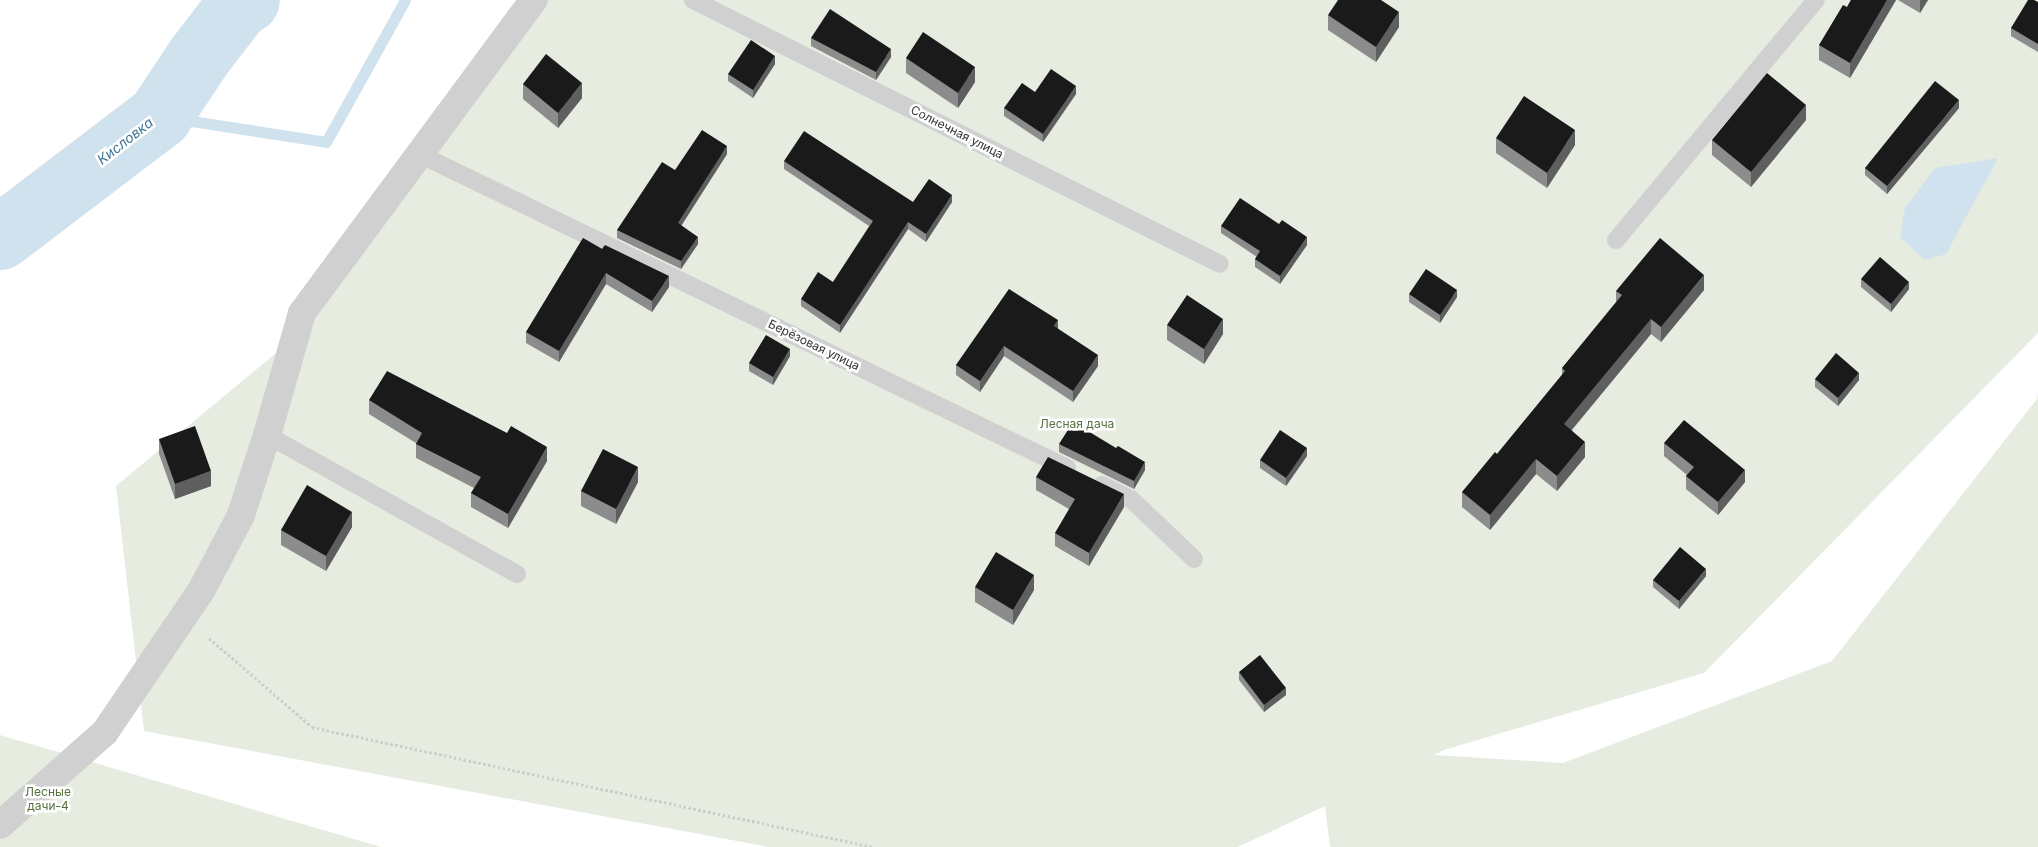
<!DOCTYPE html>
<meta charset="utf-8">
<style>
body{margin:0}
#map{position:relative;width:2038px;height:847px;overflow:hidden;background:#fff;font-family:Inter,sans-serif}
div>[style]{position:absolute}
.green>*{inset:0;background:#e6ecdf}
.water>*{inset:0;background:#cfe2ee}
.stream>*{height:11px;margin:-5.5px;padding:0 5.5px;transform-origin:5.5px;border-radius:5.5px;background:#cfe2ee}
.river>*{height:65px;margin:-32.5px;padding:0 32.5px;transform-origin:32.5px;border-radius:32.5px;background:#cfe2ee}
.path>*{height:3px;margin-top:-1.5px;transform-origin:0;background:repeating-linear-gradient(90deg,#cdcdcd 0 2.5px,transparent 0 5px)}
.service>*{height:18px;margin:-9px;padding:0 9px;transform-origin:9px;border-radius:9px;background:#d0d0d0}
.minor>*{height:28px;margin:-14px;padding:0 14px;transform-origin:14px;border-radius:14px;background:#d0d0d0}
.wall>*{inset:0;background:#8c8c8c}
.shaded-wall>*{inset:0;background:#5f5f5f}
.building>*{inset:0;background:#1a1a1a}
span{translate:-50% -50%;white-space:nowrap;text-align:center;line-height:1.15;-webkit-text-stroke:5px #fff;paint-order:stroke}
.street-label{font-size:12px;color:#333}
.park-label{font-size:12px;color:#56703f}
.water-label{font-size:14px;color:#3f7597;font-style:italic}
</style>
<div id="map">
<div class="green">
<div style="clip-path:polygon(547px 0,2038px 0,2038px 333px,1704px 673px,1444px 750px,1434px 755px,1563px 763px,1832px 661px,2037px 399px,2038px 393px,2038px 847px,1330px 847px,1325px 806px,1238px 847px,769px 847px,144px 731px,116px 486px,312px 323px)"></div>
<div style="clip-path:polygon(0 735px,381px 847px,0 847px)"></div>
</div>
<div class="water">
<div style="clip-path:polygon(1998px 158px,1946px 254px,1925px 260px,1900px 237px,1905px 208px,1935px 168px)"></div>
</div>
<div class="stream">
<div style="left:159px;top:116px;width:169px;rotate:8.8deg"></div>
<div style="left:326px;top:142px;width:162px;rotate:-60.9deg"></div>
</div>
<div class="river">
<div style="left:0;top:237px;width:200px;rotate:-37.3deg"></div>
<div style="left:159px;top:116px;width:71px;rotate:-56.5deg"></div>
<div style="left:198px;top:57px;width:66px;rotate:-52.4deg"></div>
<div style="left:238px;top:5px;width:10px;rotate:-29deg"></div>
</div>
<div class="path">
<div style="left:209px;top:638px;width:136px;rotate:40.8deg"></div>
<div style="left:312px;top:727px;width:574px;rotate:12.07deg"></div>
</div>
<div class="service">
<div style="left:693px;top:0;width:589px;rotate:26.61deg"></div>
<div style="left:419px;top:154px;width:720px;rotate:25.85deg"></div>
<div style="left:1616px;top:240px;width:312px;rotate:-50.2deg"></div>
<div style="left:267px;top:435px;width:286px;rotate:29.1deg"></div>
<div style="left:1102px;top:485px;width:32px;rotate:26deg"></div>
<div style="left:1131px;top:499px;width:87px;rotate:43.6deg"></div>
</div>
<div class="minor">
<div style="left:0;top:825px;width:140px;rotate:-41.5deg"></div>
<div style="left:105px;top:732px;width:171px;rotate:-55.8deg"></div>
<div style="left:201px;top:591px;width:86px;rotate:-62.2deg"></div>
<div style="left:241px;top:515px;width:84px;rotate:-72deg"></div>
<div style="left:267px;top:435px;width:127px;rotate:-74deg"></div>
<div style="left:302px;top:313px;width:390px;rotate:-53.5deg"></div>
</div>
<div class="wall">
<div style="clip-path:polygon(1851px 0,1896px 0,1850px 78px,1819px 60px,1819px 45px,1847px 7px)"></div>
<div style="clip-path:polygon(1898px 0,1928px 0,1920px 13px)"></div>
<div style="clip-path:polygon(2038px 2px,2038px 52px,2011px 36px,2011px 28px)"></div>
<div style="clip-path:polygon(1328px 15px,1399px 27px,1376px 62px,1328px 30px)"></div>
<div style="clip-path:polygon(811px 38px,891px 57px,876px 80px,811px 46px)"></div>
<div style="clip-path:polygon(906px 58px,975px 82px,958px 108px,906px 73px)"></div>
<div style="clip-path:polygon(775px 64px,753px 98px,728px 81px,728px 74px)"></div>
<div style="clip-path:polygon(523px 84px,582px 98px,558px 128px,523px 99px)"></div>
<div style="clip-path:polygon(1035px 92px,1076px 94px,1043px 142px,1004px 116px,1004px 108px)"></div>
<div style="clip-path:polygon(1959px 108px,1887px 194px,1865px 175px,1865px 168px)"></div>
<div style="clip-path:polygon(1806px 120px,1751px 187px,1712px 155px,1712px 140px)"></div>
<div style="clip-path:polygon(1496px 138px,1575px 145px,1547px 188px,1496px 153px)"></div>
<div style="clip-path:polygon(727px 154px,681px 225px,698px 244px,681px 269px,617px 238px,617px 230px,675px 170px)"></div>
<div style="clip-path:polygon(784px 161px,913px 202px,952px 202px,926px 242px,908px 229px,840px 333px,801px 306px,801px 299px,833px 282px,869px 226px,784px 169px)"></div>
<div style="clip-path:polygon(1221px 226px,1307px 245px,1280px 284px,1255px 267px,1255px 259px,1257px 257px,1221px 233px)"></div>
<div style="clip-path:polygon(583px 238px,669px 287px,652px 312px,606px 284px,559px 362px,526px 343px,526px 332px)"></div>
<div style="clip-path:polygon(1861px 279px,1909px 289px,1891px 312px,1861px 287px)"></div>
<div style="clip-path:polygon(1009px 289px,1098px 366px,1073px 402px,1004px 356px,980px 392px,956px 375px,956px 365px)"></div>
<div style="clip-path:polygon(1704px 290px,1661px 342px,1651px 334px,1572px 430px,1585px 457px,1557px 491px,1536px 474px,1490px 530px,1462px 507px,1462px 492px,1497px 454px,1562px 375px,1562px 368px,1616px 302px,1616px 291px)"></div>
<div style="clip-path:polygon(1409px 294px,1457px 297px,1440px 323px,1409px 302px)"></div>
<div style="clip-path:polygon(1167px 325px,1223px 334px,1204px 364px,1167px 340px)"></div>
<div style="clip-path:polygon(790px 356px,773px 385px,749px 371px,749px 363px)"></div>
<div style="clip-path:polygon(1815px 379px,1859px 380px,1838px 406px,1815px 387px)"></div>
<div style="clip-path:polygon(369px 400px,547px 461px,508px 528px,471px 507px,471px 493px,474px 488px,416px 458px,416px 443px,369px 414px)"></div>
<div style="clip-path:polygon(159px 439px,211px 486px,175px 499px,159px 454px)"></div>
<div style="clip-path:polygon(1664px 443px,1745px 482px,1718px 515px,1686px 489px,1686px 476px,1687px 475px,1664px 456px)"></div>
<div style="clip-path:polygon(1059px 444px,1145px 470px,1134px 489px,1059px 452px)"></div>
<div style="clip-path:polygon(1307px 456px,1286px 486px,1260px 468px,1260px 460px)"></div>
<div style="clip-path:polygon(1036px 477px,1124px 507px,1089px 566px,1055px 546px,1055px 533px,1069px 509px,1036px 490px)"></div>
<div style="clip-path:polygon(638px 482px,616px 524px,581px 506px,581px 491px)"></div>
<div style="clip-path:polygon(352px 527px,326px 571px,281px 545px,281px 530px)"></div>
<div style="clip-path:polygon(1706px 576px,1679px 609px,1653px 587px,1653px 580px)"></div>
<div style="clip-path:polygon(975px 587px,1034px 590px,1013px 625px,975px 602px)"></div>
<div style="clip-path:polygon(1239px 672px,1286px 695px,1264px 712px,1239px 680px)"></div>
</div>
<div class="shaded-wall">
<div style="clip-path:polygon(1887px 0,1896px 0,1850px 78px,1850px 63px)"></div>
<div style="clip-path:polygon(1920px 0,1928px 0,1920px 13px)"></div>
<div style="clip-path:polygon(1399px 12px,1399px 27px,1376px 62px,1376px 47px)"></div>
<div style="clip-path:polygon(891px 49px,891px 57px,876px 80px,876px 72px)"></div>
<div style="clip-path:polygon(775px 56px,775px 64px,753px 98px,753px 90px)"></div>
<div style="clip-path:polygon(975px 67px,975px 82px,958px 108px,958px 93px)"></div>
<div style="clip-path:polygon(582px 83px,582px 98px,558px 128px,558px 113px)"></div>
<div style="clip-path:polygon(1076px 86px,1076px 94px,1043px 142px,1043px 134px)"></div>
<div style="clip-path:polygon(1959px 100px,1959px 108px,1887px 194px,1887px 186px)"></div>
<div style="clip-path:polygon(1806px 105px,1806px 120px,1751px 187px,1751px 172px)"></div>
<div style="clip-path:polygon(1575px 130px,1575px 145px,1547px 188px,1547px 173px)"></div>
<div style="clip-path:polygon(727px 146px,727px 154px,678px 231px,678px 223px)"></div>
<div style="clip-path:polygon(952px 195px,952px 202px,926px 242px,926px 234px)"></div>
<div style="clip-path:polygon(908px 222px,908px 229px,840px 333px,840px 325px)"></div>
<div style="clip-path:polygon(698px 237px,698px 244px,681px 269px,681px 261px)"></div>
<div style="clip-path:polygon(1307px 237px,1307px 245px,1280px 284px,1280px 276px)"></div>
<div style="clip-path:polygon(606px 273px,606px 284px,559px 362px,559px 351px)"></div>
<div style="clip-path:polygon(1704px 275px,1704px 290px,1661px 342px,1661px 327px)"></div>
<div style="clip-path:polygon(669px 276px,669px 287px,652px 312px,652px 301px)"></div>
<div style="clip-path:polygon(1909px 282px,1909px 289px,1891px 312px,1891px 304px)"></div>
<div style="clip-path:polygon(1457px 290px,1457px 297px,1440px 323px,1440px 315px)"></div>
<div style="clip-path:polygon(1223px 319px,1223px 334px,1204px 364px,1204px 349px)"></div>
<div style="clip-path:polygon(1651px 319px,1651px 334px,1564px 439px,1564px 424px)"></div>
<div style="clip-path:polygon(1058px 320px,1058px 331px,1054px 326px)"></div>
<div style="clip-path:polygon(1004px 346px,1004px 356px,980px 392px,980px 381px)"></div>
<div style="clip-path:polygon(790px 349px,790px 356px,773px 385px,773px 377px)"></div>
<div style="clip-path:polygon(1098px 355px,1098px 366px,1073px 402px,1073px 391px)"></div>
<div style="clip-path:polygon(1859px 373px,1859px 380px,1838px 406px,1838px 398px)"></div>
<div style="clip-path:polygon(1585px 442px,1585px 457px,1557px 491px,1557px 476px)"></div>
<div style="clip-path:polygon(547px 447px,547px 461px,508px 528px,508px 514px)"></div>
<div style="clip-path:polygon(1307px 448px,1307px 456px,1286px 486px,1286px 478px)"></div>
<div style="clip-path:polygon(1536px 459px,1536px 474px,1490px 530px,1490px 515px)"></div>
<div style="clip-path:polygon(1145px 462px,1145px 470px,1134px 489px,1134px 481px)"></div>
<div style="clip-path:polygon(638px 467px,638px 482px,616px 524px,616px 509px)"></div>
<div style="clip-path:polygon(1745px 470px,1745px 482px,1718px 515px,1718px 502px)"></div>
<div style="clip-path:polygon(211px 471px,211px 486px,175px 499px,175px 484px)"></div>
<div style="clip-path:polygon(1124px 494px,1124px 507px,1089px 566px,1089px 553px)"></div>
<div style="clip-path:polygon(352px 512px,352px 527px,326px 571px,326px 556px)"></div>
<div style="clip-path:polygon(1706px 569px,1706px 576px,1679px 609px,1679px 601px)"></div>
<div style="clip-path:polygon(1034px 575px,1034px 590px,1013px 625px,1013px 610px)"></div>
<div style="clip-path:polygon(1286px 688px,1286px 695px,1264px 712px,1264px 705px)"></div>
</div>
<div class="building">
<div style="clip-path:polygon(1338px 0,1381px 0,1399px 12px,1376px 47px,1328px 15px)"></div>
<div style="clip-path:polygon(1851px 0,1887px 0,1850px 63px,1819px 45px,1843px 5px,1847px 7px)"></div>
<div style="clip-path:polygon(2028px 0,2034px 0,2038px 2px,2038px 44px,2011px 28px)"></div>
<div style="clip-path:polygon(830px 9px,891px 49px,876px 72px,811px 38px)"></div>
<div style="clip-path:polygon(923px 32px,975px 67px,958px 93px,906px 58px)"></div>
<div style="clip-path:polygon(751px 40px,775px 56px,753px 90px,728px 74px)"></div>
<div style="clip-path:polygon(546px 54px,582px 83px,558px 113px,523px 84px)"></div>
<div style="clip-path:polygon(1051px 69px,1076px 86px,1043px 134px,1004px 108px,1022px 83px,1035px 92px)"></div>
<div style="clip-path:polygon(1767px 73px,1806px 105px,1751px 172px,1712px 140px)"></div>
<div style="clip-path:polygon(1935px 81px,1959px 100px,1887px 186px,1865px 168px)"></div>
<div style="clip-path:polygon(1524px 96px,1575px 130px,1547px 173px,1496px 138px)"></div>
<div style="clip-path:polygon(702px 130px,727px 146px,678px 223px,698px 237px,681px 261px,617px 230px,662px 162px,675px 170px)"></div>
<div style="clip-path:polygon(804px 131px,913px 202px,929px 179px,952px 195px,926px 234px,908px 222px,840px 325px,801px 299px,818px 272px,833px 282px,873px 221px,784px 161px)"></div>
<div style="clip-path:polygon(1240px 198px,1279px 224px,1282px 220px,1307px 237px,1280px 276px,1255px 259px,1260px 251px,1221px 226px)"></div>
<div style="clip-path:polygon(583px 238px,602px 249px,605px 245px,669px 276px,652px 301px,606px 273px,559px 351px,526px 332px)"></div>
<div style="clip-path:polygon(1660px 238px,1704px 275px,1661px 327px,1651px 319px,1564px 424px,1585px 442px,1557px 476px,1536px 459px,1490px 515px,1462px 492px,1495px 452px,1497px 454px,1565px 371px,1562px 368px,1622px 295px,1616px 291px)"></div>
<div style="clip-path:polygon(1880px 257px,1909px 282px,1891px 304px,1861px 279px)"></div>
<div style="clip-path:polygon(1426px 269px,1457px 290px,1440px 315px,1409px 294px)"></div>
<div style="clip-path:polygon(1009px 289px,1058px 320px,1054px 326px,1098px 355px,1073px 391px,1004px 346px,980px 381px,956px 365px)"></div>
<div style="clip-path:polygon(1187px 295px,1223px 319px,1204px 349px,1167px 325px)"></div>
<div style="clip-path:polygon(766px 335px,790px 349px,773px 377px,749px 363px)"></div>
<div style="clip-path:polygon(1836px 353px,1859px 373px,1838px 398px,1815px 379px)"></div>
<div style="clip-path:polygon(387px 371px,507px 433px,511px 426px,547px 447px,508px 514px,471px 493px,481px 477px,416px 444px,422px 433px,369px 400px)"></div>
<div style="clip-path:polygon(1684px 420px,1745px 470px,1718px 502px,1686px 476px,1694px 467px,1664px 443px)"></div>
<div style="clip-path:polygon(1073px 422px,1116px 448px,1118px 446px,1145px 462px,1134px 481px,1059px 444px)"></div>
<div style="clip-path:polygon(195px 426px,211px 471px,175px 484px,159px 439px)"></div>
<div style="clip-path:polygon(1280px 430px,1307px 448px,1286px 478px,1260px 460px)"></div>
<div style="clip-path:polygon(603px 449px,638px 467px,616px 509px,581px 491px)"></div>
<div style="clip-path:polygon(1048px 457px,1124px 494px,1089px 553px,1055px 533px,1075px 499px,1036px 477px)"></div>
<div style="clip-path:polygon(307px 485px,352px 512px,326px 556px,281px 530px)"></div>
<div style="clip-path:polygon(1680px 547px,1706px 569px,1679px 601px,1653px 580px)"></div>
<div style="clip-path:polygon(996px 552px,1034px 575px,1013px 610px,975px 587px)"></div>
<div style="clip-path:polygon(1260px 655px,1286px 688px,1264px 705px,1239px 672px)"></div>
</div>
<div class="street-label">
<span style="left:957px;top:132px;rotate:27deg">Солнечная улица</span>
<span style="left:814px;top:345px;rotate:26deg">Берёзовая улица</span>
</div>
<div class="park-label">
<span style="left:1077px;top:424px">Лесная дача</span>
<span style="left:48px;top:799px">Лесные<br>дачи-4</span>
</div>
<div class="water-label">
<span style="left:125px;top:141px;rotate:-38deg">Кисловка</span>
</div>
</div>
